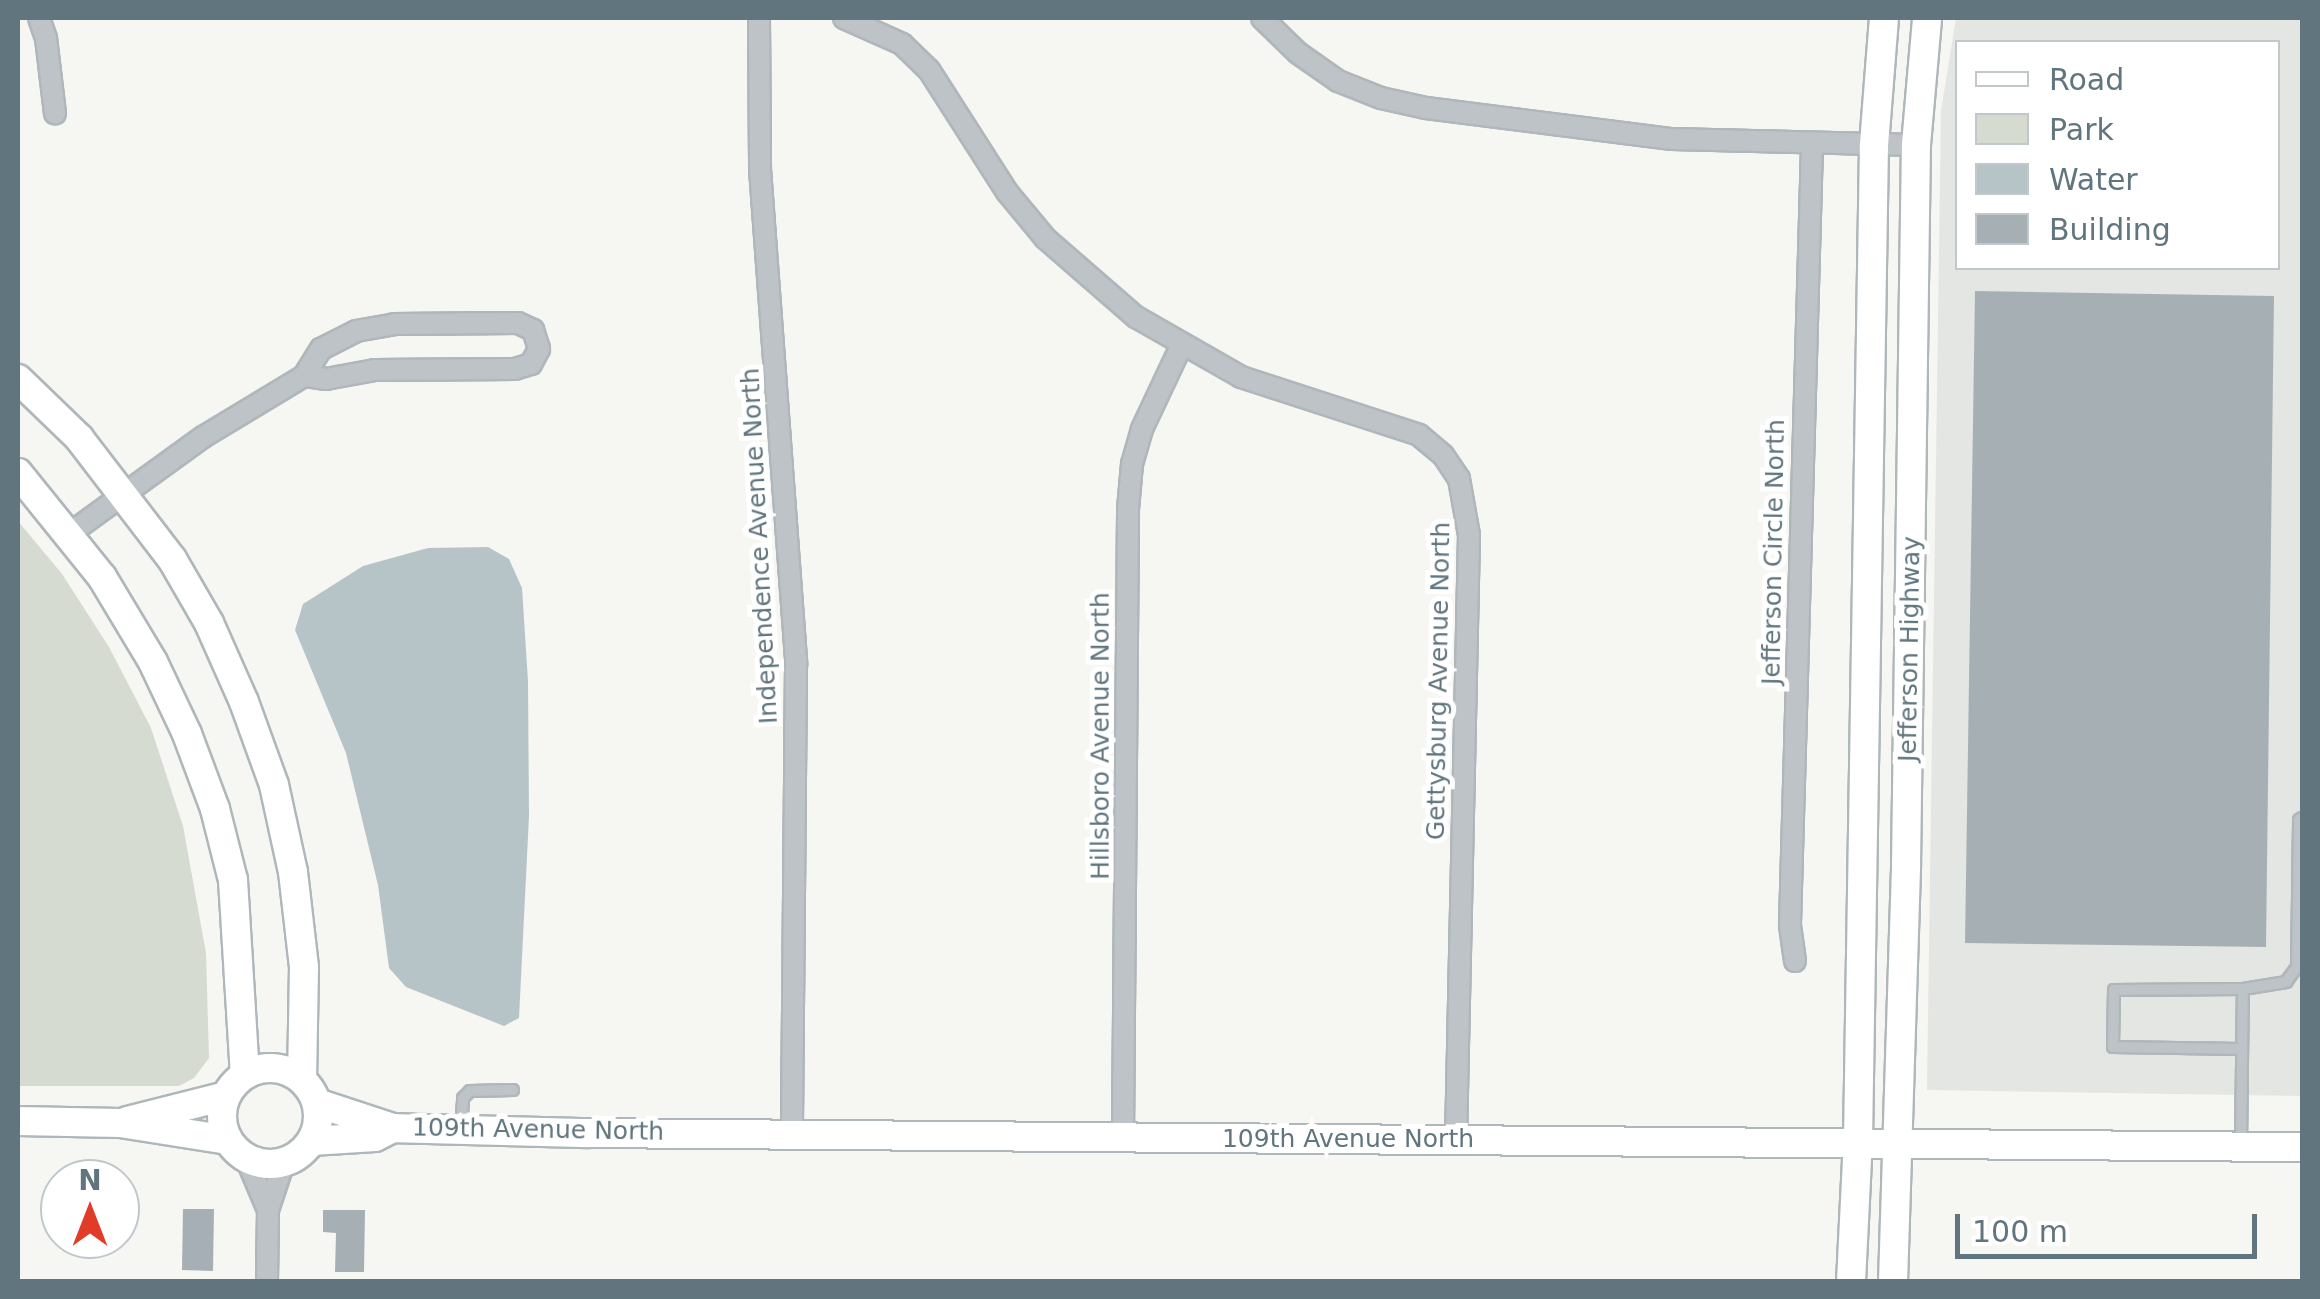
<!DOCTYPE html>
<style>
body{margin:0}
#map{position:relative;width:2320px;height:1299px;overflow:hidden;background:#f6f6f3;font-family:"DejaVu Sans",sans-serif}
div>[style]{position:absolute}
.built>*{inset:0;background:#e4e6e4}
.green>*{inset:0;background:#d6dbd2}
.water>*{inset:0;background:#b6c4c7}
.building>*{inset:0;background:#a6b0b4}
.roads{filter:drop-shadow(2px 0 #afb7ba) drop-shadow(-2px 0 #afb7ba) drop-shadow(0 2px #afb7ba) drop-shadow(0 -2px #afb7ba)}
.lane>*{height:10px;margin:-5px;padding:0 5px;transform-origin:5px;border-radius:5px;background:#bdc3c6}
.street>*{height:20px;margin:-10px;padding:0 10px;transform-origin:10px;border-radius:10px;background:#bdc3c6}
.secondary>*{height:28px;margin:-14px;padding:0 14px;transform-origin:14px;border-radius:14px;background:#fff}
.secondary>.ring{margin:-14px;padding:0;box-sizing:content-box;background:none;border:28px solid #fff;border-radius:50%}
span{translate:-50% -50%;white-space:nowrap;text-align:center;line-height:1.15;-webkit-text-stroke:10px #fff;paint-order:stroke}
.street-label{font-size:25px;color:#61757e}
.frame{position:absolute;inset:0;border:20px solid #61757e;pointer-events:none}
.legend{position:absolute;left:1955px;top:40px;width:325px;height:230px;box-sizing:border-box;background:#fff;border:2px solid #c0c8cb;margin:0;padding:12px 18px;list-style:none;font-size:30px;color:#61757e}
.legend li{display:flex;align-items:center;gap:20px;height:50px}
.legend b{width:50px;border:2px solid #c0c8cb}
.north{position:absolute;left:40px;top:1159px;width:100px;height:100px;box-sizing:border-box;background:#fff;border:2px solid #c0c8cb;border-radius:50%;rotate:0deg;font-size:28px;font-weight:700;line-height:40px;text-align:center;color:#61757e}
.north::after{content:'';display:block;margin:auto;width:35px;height:45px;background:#e13c28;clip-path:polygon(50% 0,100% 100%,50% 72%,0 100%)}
.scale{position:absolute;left:1955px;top:1214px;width:302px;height:45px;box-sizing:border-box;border:5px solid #61757e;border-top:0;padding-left:12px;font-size:30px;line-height:35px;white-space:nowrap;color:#61757e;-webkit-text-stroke:8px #fff;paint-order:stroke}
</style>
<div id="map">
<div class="built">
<div style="clip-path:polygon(evenodd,1956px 18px,2302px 18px,2302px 1096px,1927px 1090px,1941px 111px,1956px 18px,1958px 42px,2278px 42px,2278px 268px,1958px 268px,1958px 42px)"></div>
</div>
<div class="green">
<div style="clip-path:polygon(18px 521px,62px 574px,109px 647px,151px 728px,183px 826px,206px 953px,209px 1058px,194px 1078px,179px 1086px,18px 1086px)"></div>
</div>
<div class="water">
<div style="clip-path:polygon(488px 547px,509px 559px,522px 588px,528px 681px,529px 816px,519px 1018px,504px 1026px,406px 987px,389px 968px,378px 885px,346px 753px,295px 630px,303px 604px,363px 566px,428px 548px)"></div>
</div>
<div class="building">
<div style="clip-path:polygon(1975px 291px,2274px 296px,2266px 947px,1965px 943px)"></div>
<div style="clip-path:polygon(183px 1209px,214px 1209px,213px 1271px,182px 1270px)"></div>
<div style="clip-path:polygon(323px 1210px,365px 1210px,364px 1272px,335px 1272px,336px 1233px,323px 1232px)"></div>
</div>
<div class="roads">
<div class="lane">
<div style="left:2242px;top:1049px;width:129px;rotate:-179.1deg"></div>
<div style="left:2113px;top:1047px;width:57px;rotate:-89deg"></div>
<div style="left:2114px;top:990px;width:129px;rotate:-0.4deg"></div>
<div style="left:461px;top:1129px;width:31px;rotate:-86deg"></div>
<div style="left:463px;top:1098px;width:10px;rotate:-45deg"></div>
<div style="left:470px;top:1091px;width:43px;rotate:-1.3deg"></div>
<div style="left:2241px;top:1145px;width:156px;rotate:-89.3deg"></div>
<div style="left:2243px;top:989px;width:44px;rotate:-9.2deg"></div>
<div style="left:2286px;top:982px;width:19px;rotate:-54deg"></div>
<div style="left:2297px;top:967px;width:147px;rotate:-89.2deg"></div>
<div style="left:2299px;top:820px;width:4px;rotate:-34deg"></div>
</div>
<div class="street">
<div style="left:39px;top:18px;width:21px;rotate:71deg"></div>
<div style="left:46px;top:38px;width:76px;rotate:83.2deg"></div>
<div style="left:759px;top:18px;width:151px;rotate:89.6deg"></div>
<div style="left:760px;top:169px;width:497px;rotate:85.8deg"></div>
<div style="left:796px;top:665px;width:468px;rotate:90.5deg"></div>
<div style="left:844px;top:18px;width:64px;rotate:24.1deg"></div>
<div style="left:902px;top:44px;width:37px;rotate:44deg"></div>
<div style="left:929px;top:70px;width:145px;rotate:57.4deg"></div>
<div style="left:1007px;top:192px;width:60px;rotate:50.4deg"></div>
<div style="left:1045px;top:238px;width:121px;rotate:41deg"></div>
<div style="left:1136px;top:317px;width:121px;rotate:29.7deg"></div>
<div style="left:1241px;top:377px;width:187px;rotate:18deg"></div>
<div style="left:1419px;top:435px;width:31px;rotate:40deg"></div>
<div style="left:1443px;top:455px;width:29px;rotate:56deg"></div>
<div style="left:1459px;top:479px;width:57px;rotate:79.9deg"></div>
<div style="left:1469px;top:535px;width:605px;rotate:91.23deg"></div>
<div style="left:1262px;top:18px;width:50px;rotate:44.2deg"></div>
<div style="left:1298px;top:53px;width:49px;rotate:35deg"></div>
<div style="left:1338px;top:81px;width:46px;rotate:21.6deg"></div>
<div style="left:1381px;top:98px;width:46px;rotate:12.5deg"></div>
<div style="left:1426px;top:108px;width:248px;rotate:7.2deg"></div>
<div style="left:1672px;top:139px;width:244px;rotate:1.4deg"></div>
<div style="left:69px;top:534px;width:165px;rotate:-35.9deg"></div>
<div style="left:203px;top:437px;width:118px;rotate:-31.1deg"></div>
<div style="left:304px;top:376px;width:32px;rotate:-58deg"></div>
<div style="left:321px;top:349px;width:39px;rotate:-27deg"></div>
<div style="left:356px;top:331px;width:39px;rotate:-10deg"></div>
<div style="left:394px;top:324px;width:124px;rotate:-0.5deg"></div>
<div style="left:518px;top:323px;width:17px;rotate:25deg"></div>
<div style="left:533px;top:330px;width:20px;rotate:72deg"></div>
<div style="left:539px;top:349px;width:17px;rotate:118deg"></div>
<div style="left:531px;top:364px;width:17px;rotate:163deg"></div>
<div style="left:515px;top:369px;width:140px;rotate:179.6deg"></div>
<div style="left:375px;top:370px;width:50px;rotate:169.6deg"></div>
<div style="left:326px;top:379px;width:22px;rotate:-172deg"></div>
<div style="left:1795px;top:961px;width:37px;rotate:-98deg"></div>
<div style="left:1790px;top:924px;width:780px;rotate:-88.38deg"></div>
<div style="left:1123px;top:1137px;width:628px;rotate:-89.54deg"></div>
<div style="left:1128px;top:509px;width:45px;rotate:-84.9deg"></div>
<div style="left:1132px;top:464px;width:36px;rotate:-74deg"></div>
<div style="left:1142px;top:429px;width:92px;rotate:-64.8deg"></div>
<div style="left:246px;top:1158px;width:56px;rotate:67.1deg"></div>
<div style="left:268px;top:1210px;width:51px;rotate:-71.6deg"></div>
<div style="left:267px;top:1282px;width:72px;rotate:-89.2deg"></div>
</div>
<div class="secondary">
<div style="left:18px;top:379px;width:85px;rotate:44deg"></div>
<div style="left:79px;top:438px;width:153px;rotate:52.5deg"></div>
<div style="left:172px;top:559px;width:74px;rotate:60deg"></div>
<div style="left:209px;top:623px;width:86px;rotate:66.1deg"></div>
<div style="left:244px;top:702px;width:88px;rotate:70.1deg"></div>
<div style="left:274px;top:785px;width:89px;rotate:77.7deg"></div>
<div style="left:293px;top:872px;width:96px;rotate:83.4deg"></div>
<div style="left:304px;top:967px;width:111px;rotate:91deg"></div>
<div style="left:18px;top:473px;width:134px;rotate:51.1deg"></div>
<div style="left:102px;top:577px;width:99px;rotate:59deg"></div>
<div style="left:153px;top:662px;width:80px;rotate:64.7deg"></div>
<div style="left:187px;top:734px;width:80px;rotate:69.5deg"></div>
<div style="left:215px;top:809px;width:73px;rotate:75.8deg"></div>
<div style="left:233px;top:880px;width:194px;rotate:86.5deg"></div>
<div class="ring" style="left:222px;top:1068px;width:68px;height:68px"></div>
<div style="left:317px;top:1103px;width:80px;rotate:18.2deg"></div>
<div style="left:393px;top:1128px;width:193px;rotate:1.5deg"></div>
<div style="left:586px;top:1133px;width:1716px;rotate:0.47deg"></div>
<div style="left:18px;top:1121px;width:102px;rotate:1.1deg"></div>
<div style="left:120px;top:1123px;width:109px;rotate:8.9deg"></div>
<div style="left:127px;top:1121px;width:102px;rotate:-14.2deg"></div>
<div style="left:312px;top:1141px;width:63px;rotate:-3.6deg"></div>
<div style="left:375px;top:1137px;width:20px;rotate:-27deg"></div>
<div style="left:1851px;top:1282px;width:141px;rotate:-87.2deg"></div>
<div style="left:1858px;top:1141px;width:996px;rotate:-89.08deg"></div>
<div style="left:1874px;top:145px;width:127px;rotate:-85.5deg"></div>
<div style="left:1893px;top:1282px;width:416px;rotate:-88.2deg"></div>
<div style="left:1906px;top:866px;width:721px;rotate:-89.21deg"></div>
<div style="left:1916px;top:145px;width:127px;rotate:-85deg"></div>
</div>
</div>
<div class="street-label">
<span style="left:760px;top:546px;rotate:-93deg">Independence Avenue North</span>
<span style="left:1774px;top:552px;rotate:-89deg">Jefferson Circle North</span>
<span style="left:1910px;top:649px;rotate:-89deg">Jefferson Highway</span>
<span style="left:1439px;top:681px;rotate:-89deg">Gettysburg Avenue North</span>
<span style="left:1101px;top:736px;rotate:-90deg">Hillsboro Avenue North</span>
<span style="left:538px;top:1130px;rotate:1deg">109th Avenue North</span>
<span style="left:1348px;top:1139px">109th Avenue North</span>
</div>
<div class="frame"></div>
<ul class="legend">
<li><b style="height:12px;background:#fff"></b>Road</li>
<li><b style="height:28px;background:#d6dbd2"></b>Park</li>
<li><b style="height:28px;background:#b6c4c7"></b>Water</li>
<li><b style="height:28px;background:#a6b0b4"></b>Building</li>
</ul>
<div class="north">N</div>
<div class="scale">100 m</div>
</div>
